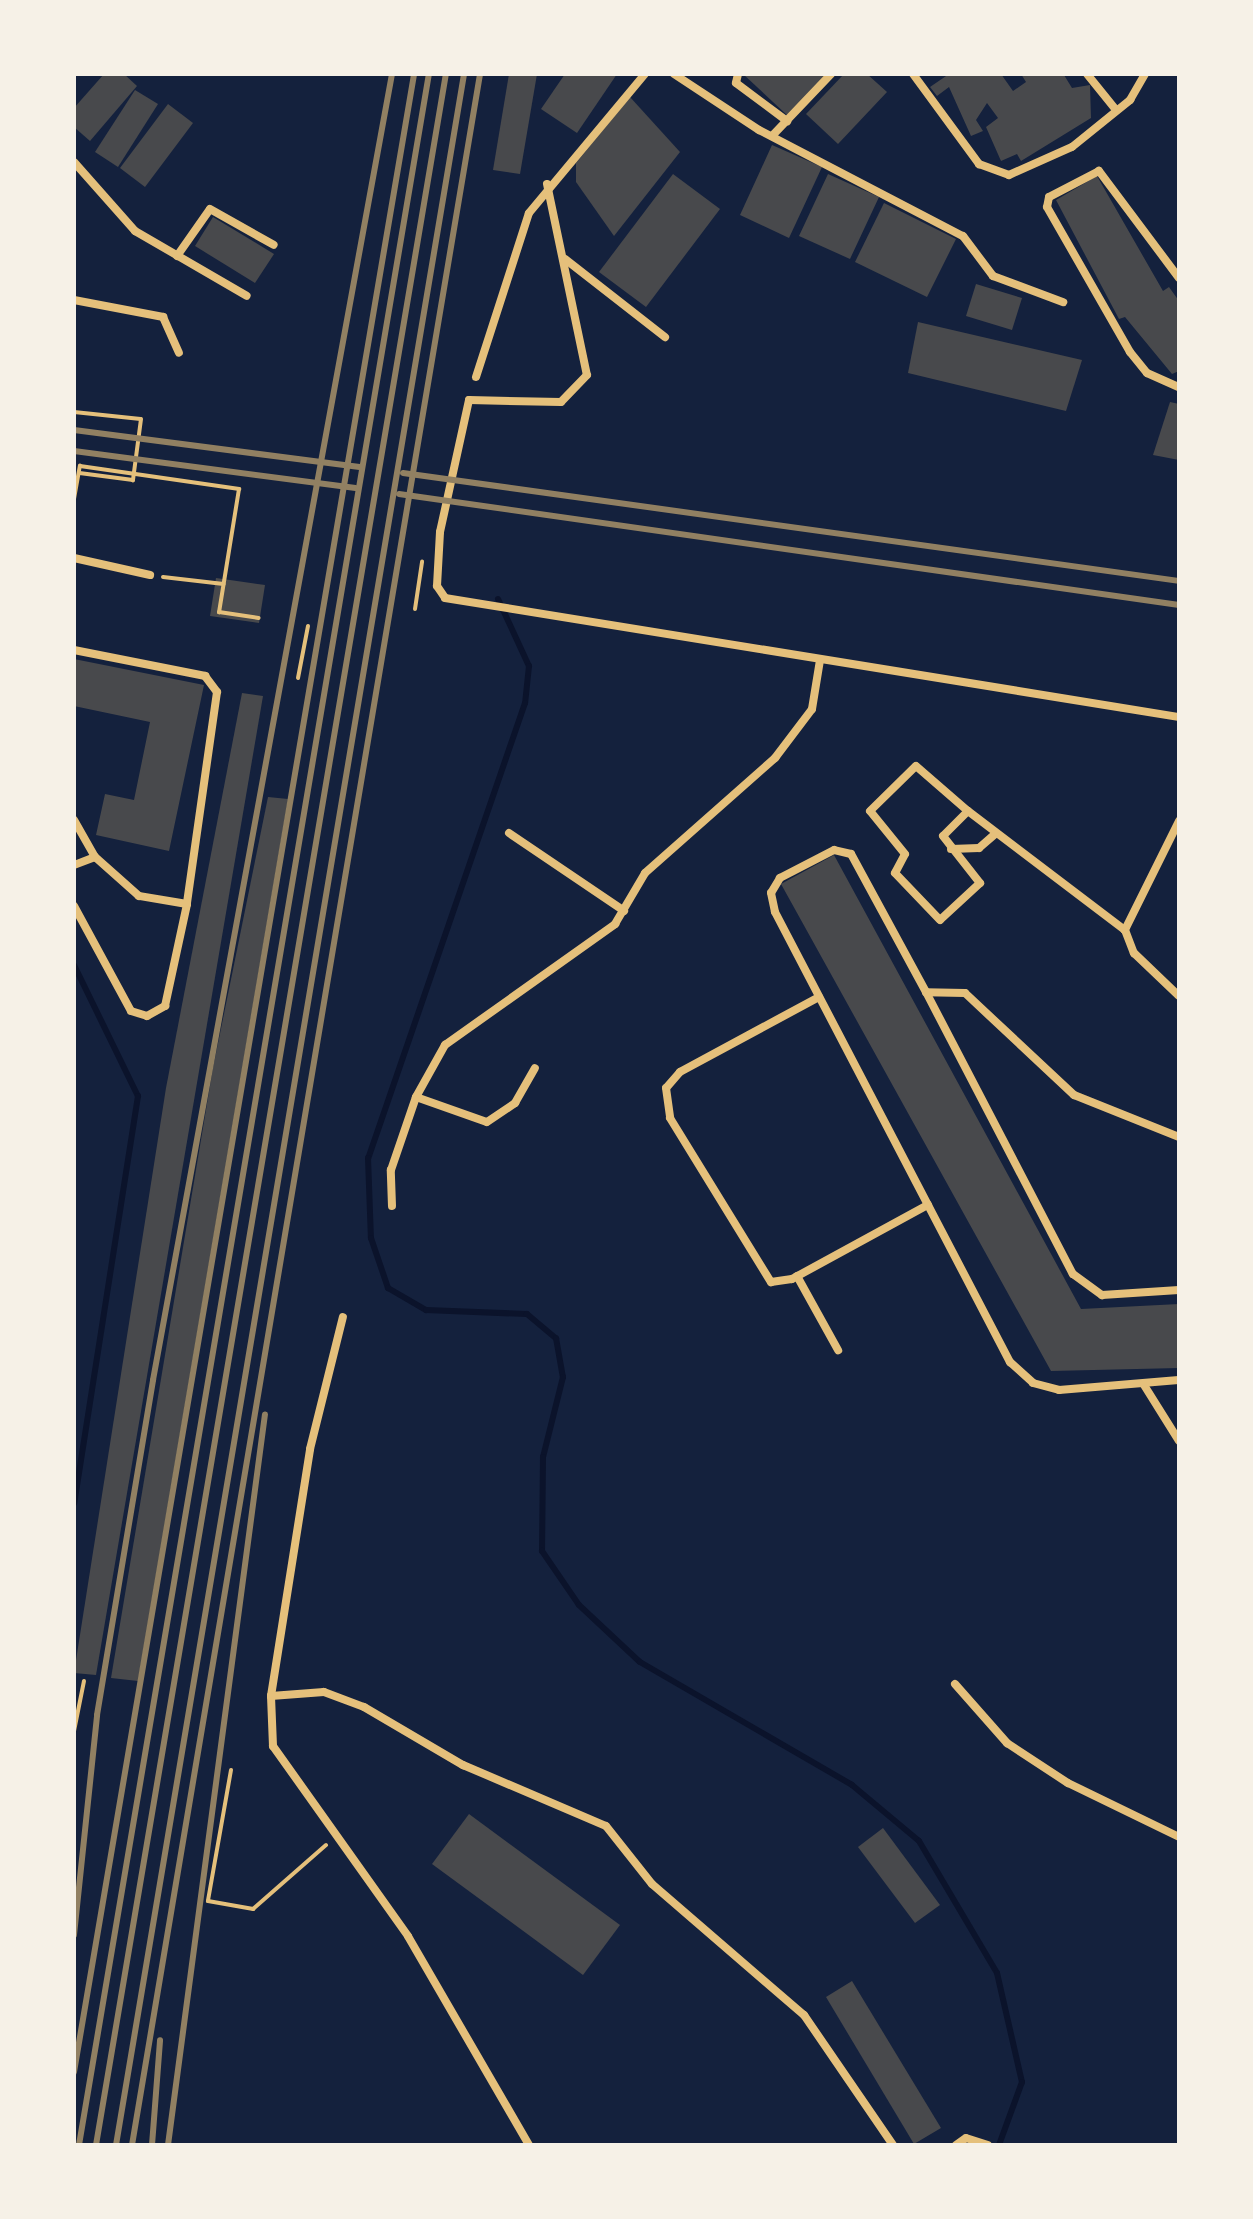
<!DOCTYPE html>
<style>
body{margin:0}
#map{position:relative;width:1253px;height:2219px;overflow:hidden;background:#14213d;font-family:Karla,sans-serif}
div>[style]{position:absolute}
.stream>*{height:6px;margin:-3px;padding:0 3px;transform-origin:3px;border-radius:3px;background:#0b132b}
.building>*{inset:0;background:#48494c}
.path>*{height:4px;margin:-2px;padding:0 2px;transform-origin:2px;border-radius:2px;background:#e5c07b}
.minor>*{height:8px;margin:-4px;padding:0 4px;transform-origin:4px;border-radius:4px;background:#e5c07b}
.rail>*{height:6px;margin:-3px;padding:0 3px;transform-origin:3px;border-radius:3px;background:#918062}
span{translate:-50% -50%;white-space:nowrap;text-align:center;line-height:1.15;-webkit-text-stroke:7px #f6f1e7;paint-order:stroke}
.frame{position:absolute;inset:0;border:76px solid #f6f1e7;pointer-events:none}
</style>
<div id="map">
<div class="stream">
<div style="left:498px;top:599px;width:74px;rotate:65.2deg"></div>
<div style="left:529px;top:666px;width:37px;rotate:96deg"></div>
<div style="left:525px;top:703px;width:481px;rotate:109deg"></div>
<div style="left:368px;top:1158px;width:80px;rotate:87.9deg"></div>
<div style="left:371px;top:1238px;width:53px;rotate:71.2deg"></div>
<div style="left:388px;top:1288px;width:44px;rotate:30.1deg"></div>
<div style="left:426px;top:1310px;width:101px;rotate:2.3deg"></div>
<div style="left:527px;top:1314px;width:38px;rotate:40deg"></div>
<div style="left:556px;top:1338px;width:40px;rotate:80deg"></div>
<div style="left:563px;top:1377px;width:82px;rotate:104deg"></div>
<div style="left:543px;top:1457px;width:94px;rotate:90.6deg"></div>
<div style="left:542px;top:1551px;width:65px;rotate:55.6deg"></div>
<div style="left:579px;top:1605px;width:83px;rotate:43.1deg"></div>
<div style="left:640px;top:1662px;width:245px;rotate:30.1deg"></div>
<div style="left:852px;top:1785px;width:87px;rotate:39.9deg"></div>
<div style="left:919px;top:1841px;width:153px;rotate:59.4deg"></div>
<div style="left:997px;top:1973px;width:112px;rotate:77.1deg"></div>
<div style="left:1022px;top:2082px;width:67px;rotate:110.1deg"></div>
<div style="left:74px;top:965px;width:146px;rotate:64deg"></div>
<div style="left:138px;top:1096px;width:412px;rotate:98.9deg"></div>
</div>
<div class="building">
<div style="clip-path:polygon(104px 74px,124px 74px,137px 86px,90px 141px,74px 127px,74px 108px)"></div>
<div style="clip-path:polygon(509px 74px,537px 74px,520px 174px,493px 170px)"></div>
<div style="clip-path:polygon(565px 74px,617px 74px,577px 133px,541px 109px)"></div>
<div style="clip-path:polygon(743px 74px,828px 74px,788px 116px)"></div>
<div style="clip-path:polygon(844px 74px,867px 74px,887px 92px,838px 144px,806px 114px)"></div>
<div style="clip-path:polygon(949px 74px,1001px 74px,1013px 91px,1026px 82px,1021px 74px,1064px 75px,1072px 88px,1090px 85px,1091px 118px,1021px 161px,1017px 154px,1001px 161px,986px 127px,998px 118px,987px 103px,976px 120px,983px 131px,971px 136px,949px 87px,937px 96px,930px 87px)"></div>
<div style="clip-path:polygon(135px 90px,158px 104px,118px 167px,95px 152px)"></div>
<div style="clip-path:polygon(630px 97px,680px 152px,614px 236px,576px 182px,576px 163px)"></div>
<div style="clip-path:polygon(168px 104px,193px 123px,145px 187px,120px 168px)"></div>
<div style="clip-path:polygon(772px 145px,822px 167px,789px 238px,740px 215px)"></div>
<div style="clip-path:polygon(673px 174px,720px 209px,646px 307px,599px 272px)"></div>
<div style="clip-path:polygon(828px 174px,879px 197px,850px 259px,799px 236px)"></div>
<div style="clip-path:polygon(1097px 176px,1163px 291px,1169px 287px,1179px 301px,1179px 371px,1172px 374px,1125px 317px,1119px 319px,1056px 200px)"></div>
<div style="clip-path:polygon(884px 203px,956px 239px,927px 297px,855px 262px)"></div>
<div style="clip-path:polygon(213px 217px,274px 254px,255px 283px,195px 246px)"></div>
<div style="clip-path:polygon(976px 284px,1022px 298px,1012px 330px,966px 316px)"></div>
<div style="clip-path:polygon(918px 322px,1082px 360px,1066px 411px,908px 373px)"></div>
<div style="clip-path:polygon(1170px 402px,1179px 404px,1179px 460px,1153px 455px)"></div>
<div style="clip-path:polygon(216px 578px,265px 585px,259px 623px,210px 616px)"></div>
<div style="clip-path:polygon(74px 659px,204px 685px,169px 851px,96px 835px,105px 794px,134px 800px,150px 722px,74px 706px)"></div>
<div style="clip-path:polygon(242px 693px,263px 696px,96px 1675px,74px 1673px,166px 1088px)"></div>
<div style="clip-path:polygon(268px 797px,288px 799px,138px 1681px,111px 1678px,213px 1068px)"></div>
<div style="clip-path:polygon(834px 855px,1081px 1309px,1179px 1304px,1179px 1368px,1051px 1371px,781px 884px)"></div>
<div style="clip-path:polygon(469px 1814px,620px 1925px,583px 1975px,432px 1864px)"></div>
<div style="clip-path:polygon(883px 1828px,940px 1905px,915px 1923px,858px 1847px)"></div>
<div style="clip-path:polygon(852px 1981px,941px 2128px,914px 2144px,826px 1997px)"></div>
</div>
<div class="path">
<div style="left:74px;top:412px;width:67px;rotate:6deg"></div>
<div style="left:141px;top:419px;width:62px;rotate:97.5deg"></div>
<div style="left:133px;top:480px;width:54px;rotate:-172.6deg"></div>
<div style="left:74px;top:499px;width:34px;rotate:-80deg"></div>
<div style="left:80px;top:466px;width:161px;rotate:8.2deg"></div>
<div style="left:239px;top:489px;width:125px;rotate:99.2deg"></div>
<div style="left:219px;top:612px;width:40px;rotate:8.5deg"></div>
<div style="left:163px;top:577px;width:61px;rotate:6.5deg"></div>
<div style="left:415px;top:609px;width:48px;rotate:-81.5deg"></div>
<div style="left:298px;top:678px;width:53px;rotate:-79.1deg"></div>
<div style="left:74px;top:1731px;width:51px;rotate:-78.7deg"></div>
<div style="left:231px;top:1770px;width:133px;rotate:100deg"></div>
<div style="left:208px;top:1901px;width:46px;rotate:10.1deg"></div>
<div style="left:253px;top:1909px;width:97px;rotate:-41.2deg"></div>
</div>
<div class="minor">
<div style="left:674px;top:74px;width:102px;rotate:33.4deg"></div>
<div style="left:759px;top:130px;width:230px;rotate:27.5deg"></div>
<div style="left:963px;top:236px;width:50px;rotate:53.1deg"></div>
<div style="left:993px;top:276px;width:75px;rotate:20.4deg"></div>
<div style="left:738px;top:74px;width:9px;rotate:103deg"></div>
<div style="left:736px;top:83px;width:64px;rotate:36.7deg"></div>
<div style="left:913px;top:74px;width:112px;rotate:53.7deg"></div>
<div style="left:979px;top:164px;width:32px;rotate:20deg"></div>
<div style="left:1009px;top:175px;width:69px;rotate:-24deg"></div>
<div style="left:1072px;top:147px;width:75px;rotate:-39deg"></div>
<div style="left:1130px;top:100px;width:30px;rotate:-60deg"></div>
<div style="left:1087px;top:74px;width:46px;rotate:51.1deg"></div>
<div style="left:772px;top:136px;width:86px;rotate:-46.4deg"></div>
<div style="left:74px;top:162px;width:92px;rotate:48.5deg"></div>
<div style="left:135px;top:231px;width:129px;rotate:30.1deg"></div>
<div style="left:547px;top:184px;width:195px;rotate:78.2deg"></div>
<div style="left:587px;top:375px;width:37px;rotate:134deg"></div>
<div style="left:561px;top:402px;width:92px;rotate:-178.8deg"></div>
<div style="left:469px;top:400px;width:135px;rotate:102.4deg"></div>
<div style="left:440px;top:532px;width:54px;rotate:93.2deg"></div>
<div style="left:437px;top:586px;width:14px;rotate:56deg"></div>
<div style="left:445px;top:598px;width:744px;rotate:9.21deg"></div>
<div style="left:177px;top:256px;width:57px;rotate:-54.9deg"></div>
<div style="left:210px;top:209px;width:73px;rotate:29.4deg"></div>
<div style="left:565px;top:259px;width:127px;rotate:38deg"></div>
<div style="left:1179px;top:278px;width:134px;rotate:-126.8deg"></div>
<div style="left:1099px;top:171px;width:56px;rotate:152.5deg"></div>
<div style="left:1049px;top:197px;width:10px;rotate:101deg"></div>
<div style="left:1047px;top:207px;width:167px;rotate:60.2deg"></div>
<div style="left:1130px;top:352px;width:27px;rotate:51deg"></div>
<div style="left:1147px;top:373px;width:35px;rotate:24deg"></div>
<div style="left:74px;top:300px;width:91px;rotate:10.8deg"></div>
<div style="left:163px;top:317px;width:39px;rotate:66deg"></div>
<div style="left:476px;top:377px;width:172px;rotate:-72.1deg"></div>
<div style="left:529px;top:213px;width:181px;rotate:-50.2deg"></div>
<div style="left:74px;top:558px;width:78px;rotate:12.6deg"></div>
<div style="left:74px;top:650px;width:134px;rotate:11.2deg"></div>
<div style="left:205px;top:676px;width:20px;rotate:53deg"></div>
<div style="left:217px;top:692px;width:214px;rotate:98.1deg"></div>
<div style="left:187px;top:904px;width:49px;rotate:-170.5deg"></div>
<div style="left:139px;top:896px;width:59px;rotate:-138.4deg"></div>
<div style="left:95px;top:857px;width:22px;rotate:159deg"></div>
<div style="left:916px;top:766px;width:69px;rotate:40.9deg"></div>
<div style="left:968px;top:811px;width:35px;rotate:135deg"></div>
<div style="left:943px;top:836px;width:60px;rotate:51.8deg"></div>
<div style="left:980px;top:883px;width:54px;rotate:137.2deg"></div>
<div style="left:940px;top:920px;width:65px;rotate:-133.8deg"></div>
<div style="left:895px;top:873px;width:21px;rotate:-62deg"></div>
<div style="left:905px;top:854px;width:55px;rotate:-129.1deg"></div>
<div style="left:870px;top:811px;width:64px;rotate:-44.4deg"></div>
<div style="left:968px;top:811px;width:197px;rotate:37.2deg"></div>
<div style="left:74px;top:820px;width:43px;rotate:60.4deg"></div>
<div style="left:1179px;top:821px;width:122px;rotate:116.4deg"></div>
<div style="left:1125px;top:930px;width:25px;rotate:69deg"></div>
<div style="left:1134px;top:953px;width:62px;rotate:43.7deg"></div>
<div style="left:509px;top:833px;width:139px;rotate:34.1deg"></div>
<div style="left:951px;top:849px;width:28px;rotate:-2deg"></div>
<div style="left:979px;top:848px;width:20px;rotate:-41deg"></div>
<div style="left:74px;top:906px;width:119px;rotate:61.5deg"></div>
<div style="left:131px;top:1011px;width:17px;rotate:17deg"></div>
<div style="left:147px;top:1016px;width:21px;rotate:-29deg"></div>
<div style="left:165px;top:1006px;width:104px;rotate:-77.8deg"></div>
<div style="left:926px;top:992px;width:318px;rotate:62.5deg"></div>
<div style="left:1073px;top:1274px;width:36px;rotate:36deg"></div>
<div style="left:1102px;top:1295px;width:77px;rotate:-3.7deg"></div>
<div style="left:819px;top:997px;width:158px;rotate:151.7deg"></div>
<div style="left:680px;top:1072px;width:21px;rotate:131deg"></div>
<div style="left:666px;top:1088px;width:30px;rotate:82deg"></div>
<div style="left:670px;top:1118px;width:193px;rotate:58.4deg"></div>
<div style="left:771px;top:1282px;width:21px;rotate:-8deg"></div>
<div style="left:792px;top:1279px;width:155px;rotate:-28.6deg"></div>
<div style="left:416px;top:1097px;width:75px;rotate:19.4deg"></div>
<div style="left:487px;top:1122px;width:34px;rotate:-34deg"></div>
<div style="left:515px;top:1103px;width:40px;rotate:-60.3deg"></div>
<div style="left:1179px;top:1137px;width:113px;rotate:-158.2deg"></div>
<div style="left:1074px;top:1095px;width:149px;rotate:-136.9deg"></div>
<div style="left:965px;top:993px;width:39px;rotate:-179deg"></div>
<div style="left:926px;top:992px;width:157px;rotate:-118.5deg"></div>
<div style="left:851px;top:854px;width:17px;rotate:-167deg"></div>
<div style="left:834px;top:850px;width:61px;rotate:152.6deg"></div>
<div style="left:780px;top:878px;width:17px;rotate:121deg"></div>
<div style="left:771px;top:893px;width:19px;rotate:78deg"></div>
<div style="left:775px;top:912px;width:508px;rotate:62.43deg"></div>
<div style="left:1010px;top:1362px;width:31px;rotate:42deg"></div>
<div style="left:1033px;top:1383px;width:27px;rotate:15deg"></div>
<div style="left:1059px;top:1390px;width:120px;rotate:-4.8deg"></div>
<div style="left:392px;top:1206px;width:36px;rotate:-92deg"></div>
<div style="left:391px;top:1170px;width:77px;rotate:-71.1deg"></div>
<div style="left:416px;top:1097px;width:60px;rotate:-60.9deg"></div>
<div style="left:445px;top:1045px;width:209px;rotate:-35.4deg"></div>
<div style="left:615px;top:924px;width:59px;rotate:-59.5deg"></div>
<div style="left:645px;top:873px;width:174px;rotate:-41.5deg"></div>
<div style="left:775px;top:758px;width:61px;rotate:-52.9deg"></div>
<div style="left:812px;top:709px;width:50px;rotate:-80.7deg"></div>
<div style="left:797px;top:1276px;width:85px;rotate:61deg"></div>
<div style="left:1144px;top:1385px;width:66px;rotate:58deg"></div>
<div style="left:955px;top:1684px;width:79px;rotate:48.6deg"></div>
<div style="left:1007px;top:1743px;width:73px;rotate:33.3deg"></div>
<div style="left:1068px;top:1783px;width:123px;rotate:25.9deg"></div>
<div style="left:271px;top:1696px;width:250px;rotate:-81deg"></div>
<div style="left:310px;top:1449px;width:136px;rotate:-76deg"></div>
<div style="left:529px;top:2145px;width:241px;rotate:-120.1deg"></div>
<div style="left:408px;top:1936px;width:233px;rotate:-125.4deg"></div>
<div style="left:273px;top:1746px;width:50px;rotate:-92.3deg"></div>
<div style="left:271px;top:1696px;width:53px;rotate:-4.3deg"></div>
<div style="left:324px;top:1692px;width:43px;rotate:20.6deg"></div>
<div style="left:364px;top:1707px;width:115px;rotate:30.4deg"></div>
<div style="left:463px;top:1765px;width:155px;rotate:23.1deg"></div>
<div style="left:606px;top:1826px;width:74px;rotate:51.6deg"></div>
<div style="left:652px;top:1884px;width:201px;rotate:40.8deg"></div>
<div style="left:804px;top:2015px;width:158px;rotate:55.6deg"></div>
<div style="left:956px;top:2145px;width:12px;rotate:-35deg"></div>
<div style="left:966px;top:2138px;width:23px;rotate:18deg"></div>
</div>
<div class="rail">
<div style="left:74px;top:430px;width:288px;rotate:7.4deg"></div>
<div style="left:74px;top:451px;width:284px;rotate:7.5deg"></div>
<div style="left:403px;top:473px;width:783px;rotate:7.92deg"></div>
<div style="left:399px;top:494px;width:788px;rotate:8.1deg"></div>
<div style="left:74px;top:1935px;width:221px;rotate:-84deg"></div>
<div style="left:97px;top:1715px;width:340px;rotate:-80.5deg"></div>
<div style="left:153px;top:1380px;width:1328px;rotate:-79.63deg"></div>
<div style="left:74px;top:2072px;width:2027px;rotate:-80.34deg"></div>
<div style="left:79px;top:2145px;width:2100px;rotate:-80.41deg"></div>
<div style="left:96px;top:2145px;width:2100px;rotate:-80.41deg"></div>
<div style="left:116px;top:2145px;width:2100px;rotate:-80.46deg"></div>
<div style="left:132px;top:2145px;width:2100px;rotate:-80.46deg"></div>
<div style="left:152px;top:2145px;width:105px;rotate:-85.6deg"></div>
<div style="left:168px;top:2145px;width:737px;rotate:-82.44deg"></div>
</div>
<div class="frame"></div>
</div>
